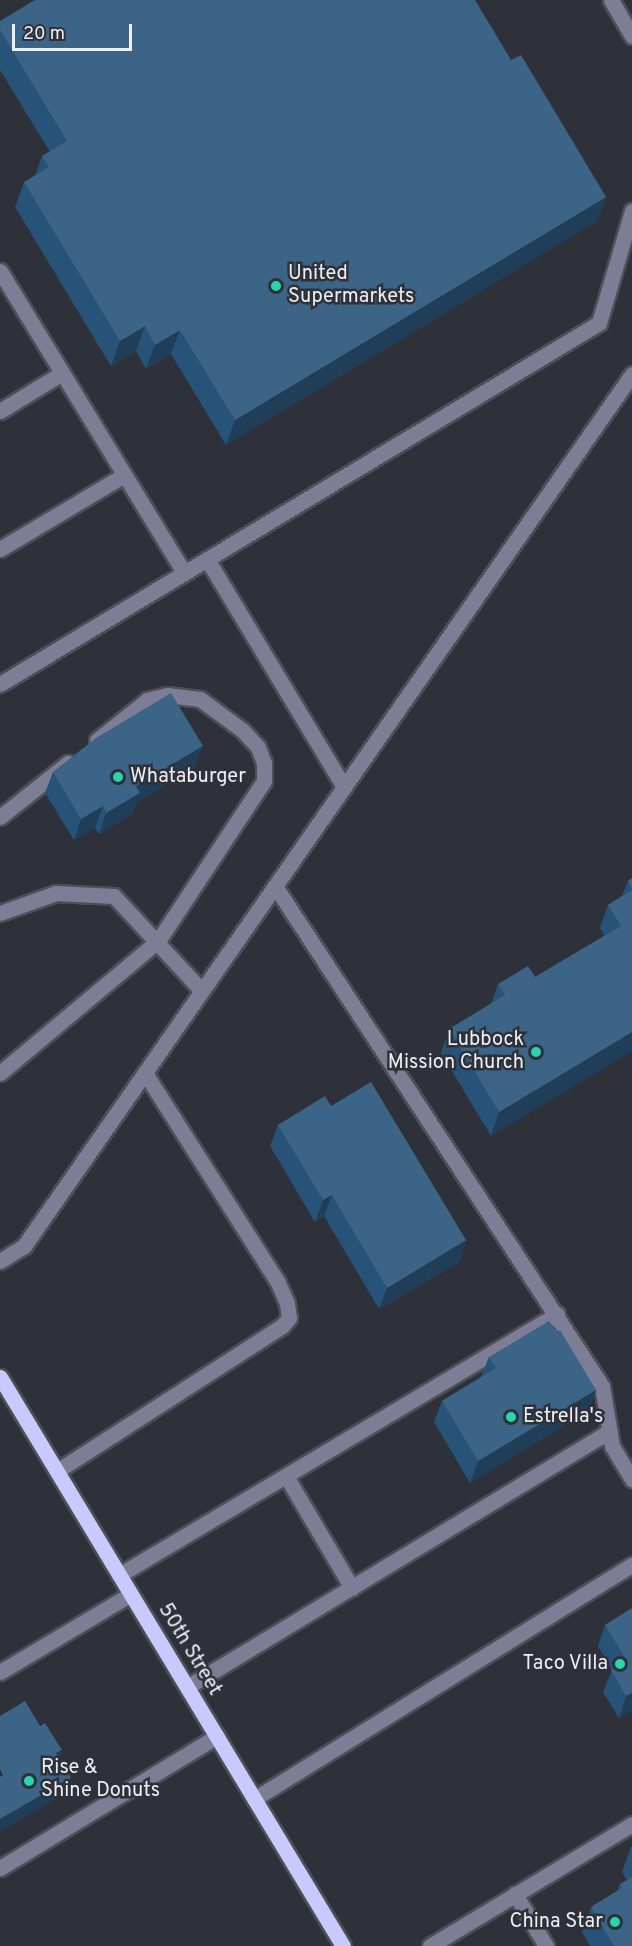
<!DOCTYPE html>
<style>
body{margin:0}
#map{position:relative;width:632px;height:1946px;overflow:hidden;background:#2e3139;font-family:Overpass,sans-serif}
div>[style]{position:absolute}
.roads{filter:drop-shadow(2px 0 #4d4f57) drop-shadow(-2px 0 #4d4f57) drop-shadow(0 2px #4d4f57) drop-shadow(0 -2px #4d4f57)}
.minor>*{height:15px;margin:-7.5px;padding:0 7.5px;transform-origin:7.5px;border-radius:7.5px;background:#7e7d96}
.major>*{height:15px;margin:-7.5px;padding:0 7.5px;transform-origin:7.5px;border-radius:7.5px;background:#cac9fd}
.wall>*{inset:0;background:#275378}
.shaded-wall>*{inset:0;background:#213e59}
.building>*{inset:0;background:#3c6486}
.dots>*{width:16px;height:16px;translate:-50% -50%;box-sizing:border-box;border:3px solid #2e3139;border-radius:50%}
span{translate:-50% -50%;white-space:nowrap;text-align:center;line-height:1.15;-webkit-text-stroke:5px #2e3139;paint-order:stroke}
.poi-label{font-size:20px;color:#edeff4}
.left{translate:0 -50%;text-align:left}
.right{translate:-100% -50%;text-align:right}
.street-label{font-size:20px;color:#edeff4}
.scale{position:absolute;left:12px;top:24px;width:120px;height:27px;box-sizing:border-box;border:3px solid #edeff4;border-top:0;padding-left:8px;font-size:18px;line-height:21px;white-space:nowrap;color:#edeff4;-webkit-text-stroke:4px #2e3139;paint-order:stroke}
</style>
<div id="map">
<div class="roads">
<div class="minor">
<div style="left:611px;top:0;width:42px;rotate:59.7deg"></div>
<div style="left:0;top:271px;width:354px;rotate:58.6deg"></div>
<div style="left:0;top:411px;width:73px;rotate:-31.5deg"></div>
<div style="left:0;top:549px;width:144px;rotate:-30.8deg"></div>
<div style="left:207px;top:559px;width:266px;rotate:59deg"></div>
<div style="left:0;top:684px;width:699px;rotate:-31.08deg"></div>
<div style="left:599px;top:323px;width:117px;rotate:-73.6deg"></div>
<div style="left:0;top:817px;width:87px;rotate:-38.5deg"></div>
<div style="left:275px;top:886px;width:597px;rotate:56.82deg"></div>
<div style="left:602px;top:1386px;width:61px;rotate:80.5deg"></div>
<div style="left:612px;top:1446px;width:39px;rotate:59deg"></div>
<div style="left:0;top:913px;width:59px;rotate:-19.7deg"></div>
<div style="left:56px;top:893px;width:58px;rotate:3deg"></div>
<div style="left:114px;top:896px;width:129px;rotate:47.2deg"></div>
<div style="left:0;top:1073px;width:206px;rotate:-39.9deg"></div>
<div style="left:158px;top:941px;width:192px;rotate:-56.5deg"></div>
<div style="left:264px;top:781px;width:18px;rotate:-90deg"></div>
<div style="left:264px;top:763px;width:17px;rotate:-111deg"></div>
<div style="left:258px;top:747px;width:23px;rotate:-133deg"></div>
<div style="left:242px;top:730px;width:52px;rotate:-143.6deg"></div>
<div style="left:200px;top:699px;width:33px;rotate:-173deg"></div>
<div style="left:167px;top:695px;width:21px;rotate:166deg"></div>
<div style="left:147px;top:700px;width:64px;rotate:141.3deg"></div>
<div style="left:0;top:1261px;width:28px;rotate:-32deg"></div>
<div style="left:24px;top:1246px;width:1063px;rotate:-55.11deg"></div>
<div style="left:57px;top:1471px;width:268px;rotate:-32.8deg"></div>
<div style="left:282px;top:1326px;width:11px;rotate:-49deg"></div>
<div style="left:289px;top:1318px;width:15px;rotate:-98deg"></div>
<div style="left:287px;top:1303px;width:24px;rotate:-114deg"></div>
<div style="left:277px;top:1281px;width:246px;rotate:-122.4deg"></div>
<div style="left:286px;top:1476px;width:130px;rotate:59.5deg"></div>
<div style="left:119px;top:1575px;width:510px;rotate:-30.79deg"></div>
<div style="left:0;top:1672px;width:152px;rotate:-30.8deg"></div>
<div style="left:187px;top:1687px;width:494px;rotate:-31.2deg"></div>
<div style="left:254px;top:1799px;width:445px;rotate:-31.8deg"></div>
<div style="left:0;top:1868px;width:254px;rotate:-31.3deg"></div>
<div style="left:515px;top:1894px;width:61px;rotate:59.2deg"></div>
<div style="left:430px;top:1946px;width:236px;rotate:-31.1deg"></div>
</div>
<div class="major">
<div style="left:0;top:1377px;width:664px;rotate:58.92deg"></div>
</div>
</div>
<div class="wall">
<div style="clip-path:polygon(0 21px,511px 60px,606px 197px,597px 221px,226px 445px,171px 354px,146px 369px,136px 351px,111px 366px,15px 207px,24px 182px,35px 176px,42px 156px,50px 152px,0 70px)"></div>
<div style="clip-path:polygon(195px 767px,136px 803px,132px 814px,99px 834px,95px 828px,74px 840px,45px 793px,53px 772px)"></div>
<div style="clip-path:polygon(632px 878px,632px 1051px,491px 1136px,441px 1053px,449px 1029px,491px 1004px,498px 984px,535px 977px,604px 936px,600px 928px,608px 905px,622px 896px,628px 881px)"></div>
<div style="clip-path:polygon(331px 1106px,466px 1240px,459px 1262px,379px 1309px,324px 1216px,315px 1222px,270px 1146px,278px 1125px)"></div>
<div style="clip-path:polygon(489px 1357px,596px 1390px,588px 1411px,470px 1483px,434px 1422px,442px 1401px,481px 1377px)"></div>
<div style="clip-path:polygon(632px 1608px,632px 1710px,619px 1718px,603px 1692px,612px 1670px,598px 1646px,605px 1625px)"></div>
<div style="clip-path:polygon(631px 1847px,632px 1847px,632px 1946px,590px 1946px,582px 1932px,591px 1907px,617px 1891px,620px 1884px,627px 1880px,622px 1872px)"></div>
</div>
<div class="shaded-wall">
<div style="clip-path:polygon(606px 197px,597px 221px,226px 445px,235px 420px)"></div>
<div style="clip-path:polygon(145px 326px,136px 351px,111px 366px,120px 341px)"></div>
<div style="clip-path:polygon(180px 330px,171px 354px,146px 369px,155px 345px)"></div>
<div style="clip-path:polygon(203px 746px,195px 767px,136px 803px,132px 814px,99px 834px,106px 813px,136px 786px)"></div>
<div style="clip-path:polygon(103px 806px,95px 828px,74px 840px,81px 819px)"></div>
<div style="clip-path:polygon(632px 1032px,632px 1051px,491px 1136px,499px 1112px)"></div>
<div style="clip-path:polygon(332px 1195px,324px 1216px,315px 1222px,323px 1200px)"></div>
<div style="clip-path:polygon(466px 1240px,459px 1262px,379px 1309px,387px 1288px)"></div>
<div style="clip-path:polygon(596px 1390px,588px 1411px,470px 1483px,478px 1461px)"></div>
<div style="clip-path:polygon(632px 1693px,632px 1710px,619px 1718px,626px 1696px)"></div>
<div style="clip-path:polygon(62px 1750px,56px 1766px,56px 1753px)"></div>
<div style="clip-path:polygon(71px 1778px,65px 1794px,0 1832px,0 1819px)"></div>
</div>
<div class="building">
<div style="clip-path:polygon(35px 0,475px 0,511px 60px,521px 55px,606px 197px,235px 420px,180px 330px,155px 345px,145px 326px,120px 341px,24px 182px,49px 167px,42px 156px,67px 141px,0 30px,0 21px)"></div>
<div style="clip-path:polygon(171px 693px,203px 746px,136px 786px,140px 793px,106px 813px,103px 806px,81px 819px,53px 772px,96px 738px)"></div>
<div style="clip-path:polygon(632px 878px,632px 888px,628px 881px)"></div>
<div style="clip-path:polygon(632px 890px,632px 1032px,499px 1112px,449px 1029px,505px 995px,498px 984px,528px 966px,535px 977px,621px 926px,608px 905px)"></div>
<div style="clip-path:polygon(371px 1082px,466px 1240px,387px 1288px,332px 1195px,323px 1200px,278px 1125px,325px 1096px,331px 1106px)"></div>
<div style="clip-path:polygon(549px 1321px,557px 1332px,560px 1330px,596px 1390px,478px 1461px,442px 1401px,496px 1368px,489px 1357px)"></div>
<div style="clip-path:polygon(632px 1608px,632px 1693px,626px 1696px,611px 1670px,627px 1661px,605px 1625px)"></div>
<div style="clip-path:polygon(25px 1701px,40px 1726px,45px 1723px,62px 1750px,56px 1753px,71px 1778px,0 1819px,0 1777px,3px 1775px,0 1769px,0 1716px)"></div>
<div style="clip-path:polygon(632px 1877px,632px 1946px,614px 1946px,591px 1907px,622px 1888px,620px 1884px)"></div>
</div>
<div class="dots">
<div style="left:276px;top:286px;background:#28d5ad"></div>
<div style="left:118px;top:777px;background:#28d5ad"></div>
<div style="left:536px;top:1052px;background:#28d5ad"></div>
<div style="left:511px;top:1417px;background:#28d5ad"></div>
<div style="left:620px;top:1664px;background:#28d5ad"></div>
<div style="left:29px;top:1781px;background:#28d5ad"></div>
<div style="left:615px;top:1922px;background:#28d5ad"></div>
</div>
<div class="poi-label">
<span class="left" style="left:288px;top:286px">United<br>Supermarkets</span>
<span class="left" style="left:130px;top:777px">Whataburger</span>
<span class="right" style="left:524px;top:1052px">Lubbock<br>Mission Church</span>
<span class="left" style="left:523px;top:1417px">Estrella's</span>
<span class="right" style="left:608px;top:1664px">Taco Villa</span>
<span class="left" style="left:41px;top:1780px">Rise &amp;<br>Shine Donuts</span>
<span class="right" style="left:603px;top:1922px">China Star</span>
</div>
<div class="street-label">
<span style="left:189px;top:1650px;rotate:59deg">50th Street</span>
</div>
<div class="scale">20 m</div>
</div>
